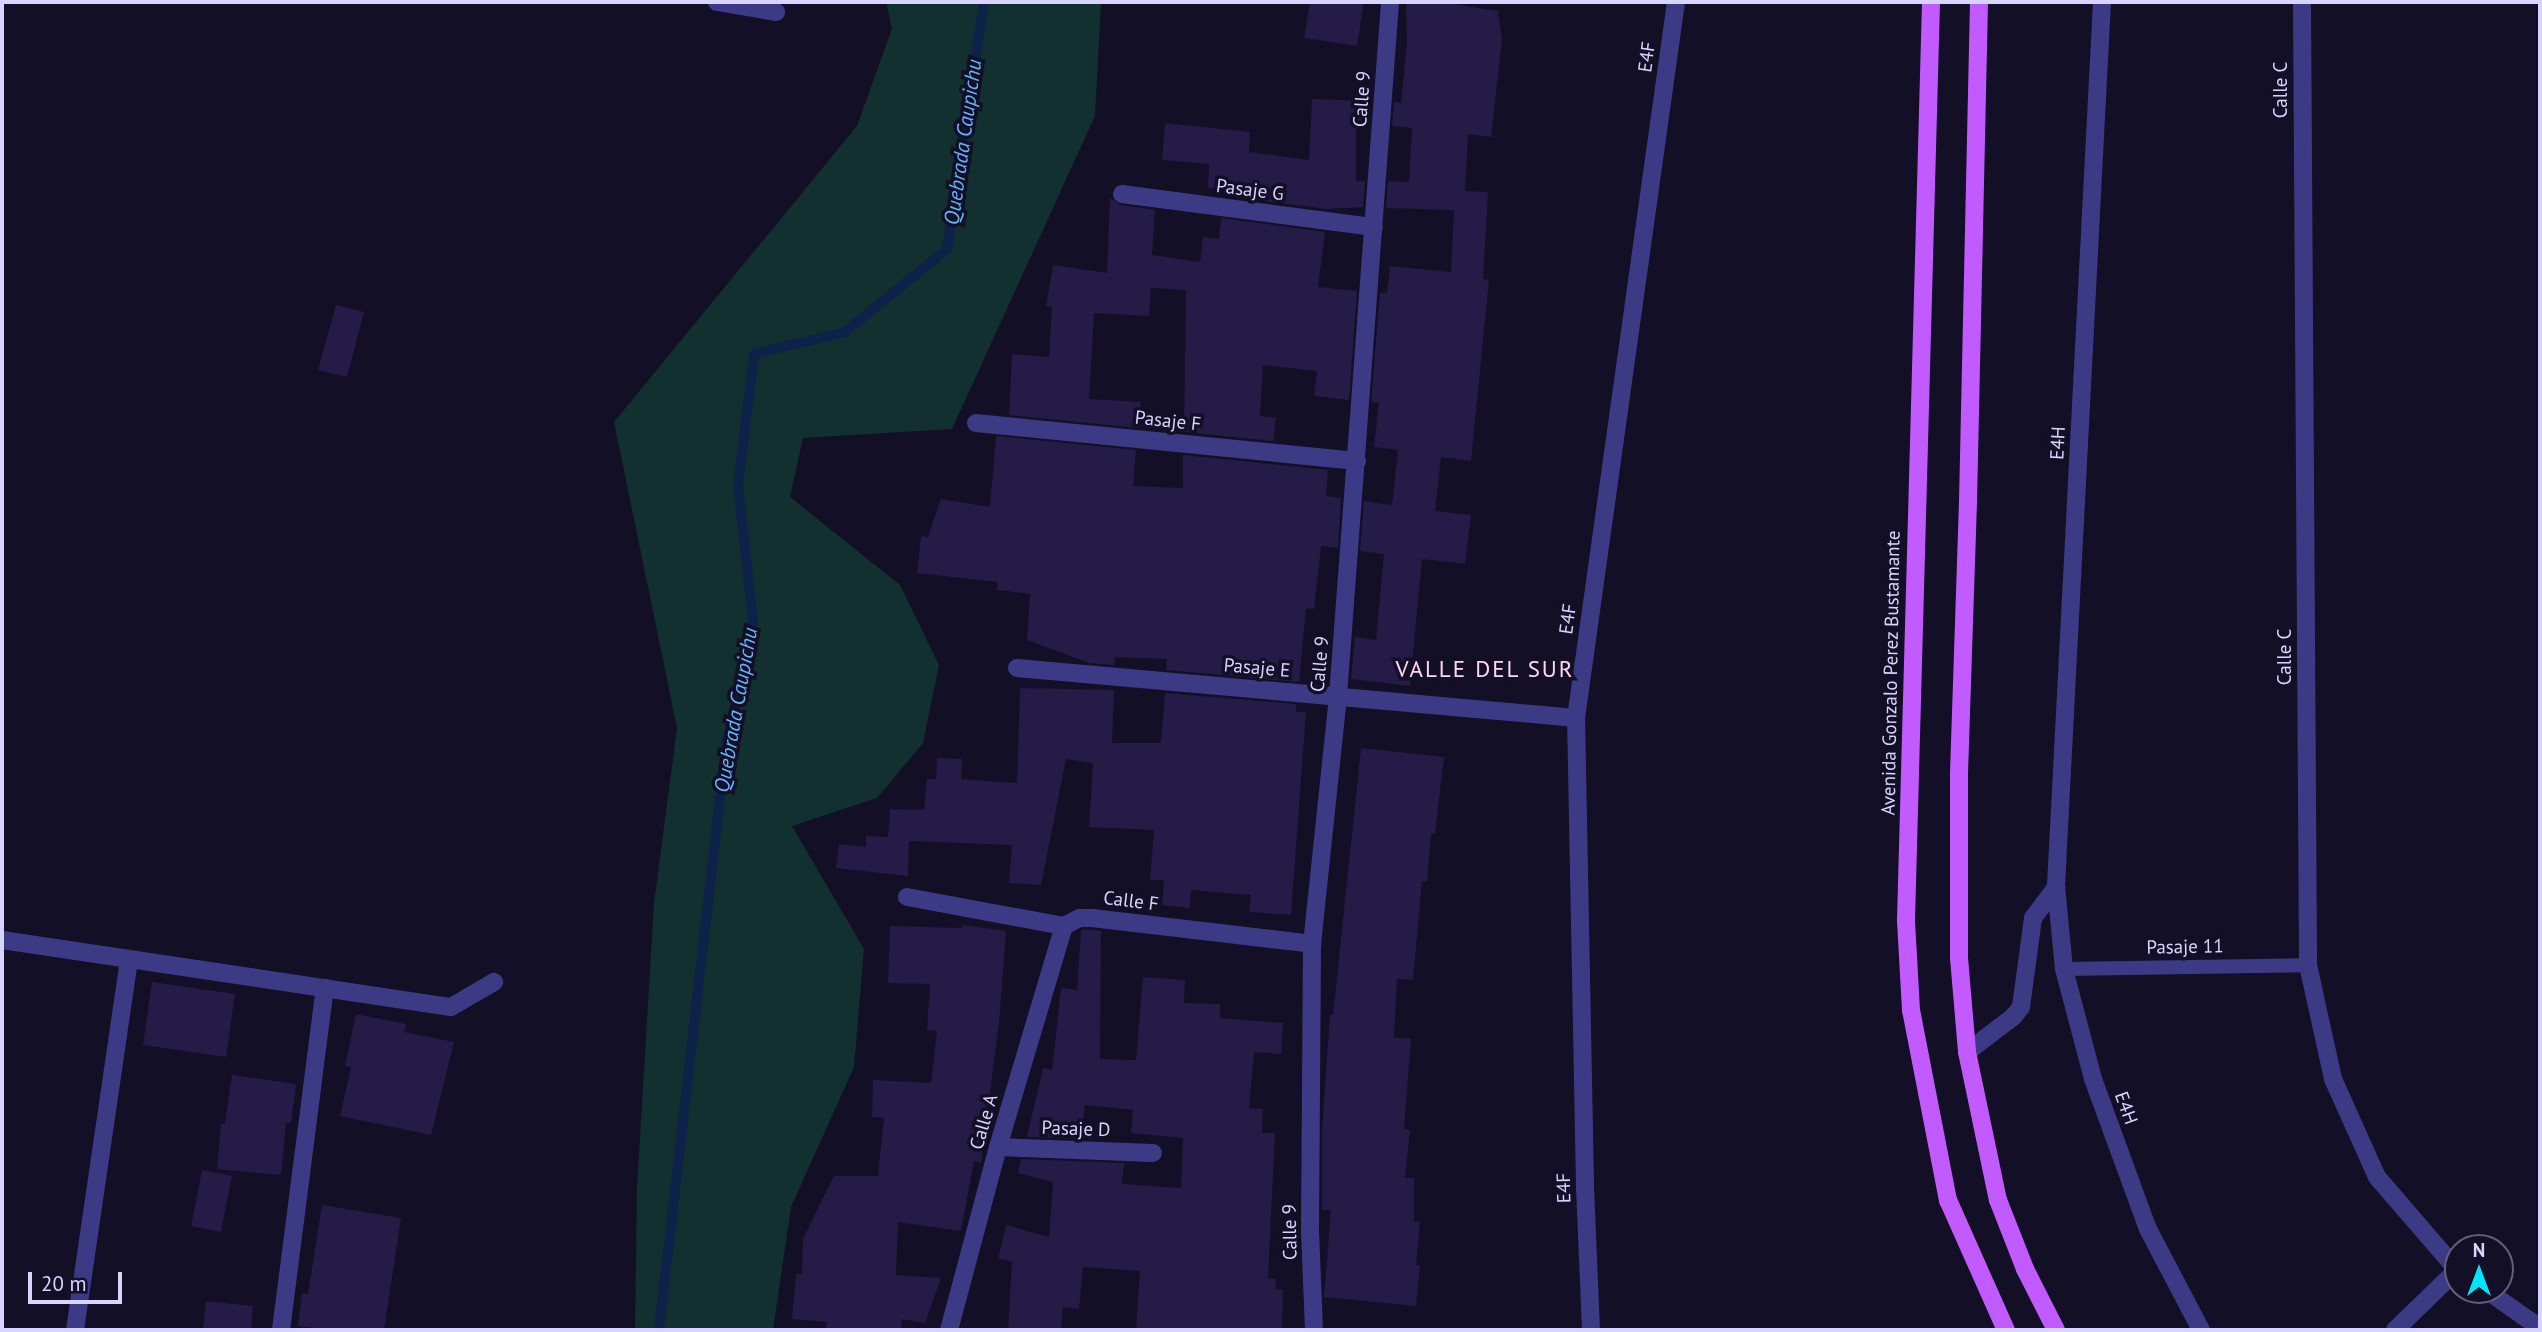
<!DOCTYPE html>
<style>
body{margin:0}
#map{position:relative;width:2542px;height:1332px;overflow:hidden;background:#130f26;font-family:"PT Sans",sans-serif}
div>[style]{position:absolute}
.green>*{inset:0;background:#12302f}
.stream>*{height:10px;margin:-5px;padding:0 5px;transform-origin:5px;border-radius:5px;background:#0c2248}
.building>*{inset:0;background:#241b47}
.service>*{height:14px;margin:-7px;padding:0 7px;transform-origin:7px;border-radius:7px;background:#3d3a85}
.minor>*{height:18px;margin:-9px;padding:0 9px;transform-origin:9px;border-radius:9px;background:#3d3a85}
.primary>*{height:18px;margin:-9px;padding:0 9px;transform-origin:9px;border-radius:9px;background:#c25bff}
span{translate:-50% -50%;white-space:nowrap;text-align:center;line-height:1.15;-webkit-text-stroke:7px #130f26;paint-order:stroke}
.street-label{font-size:19px;color:#d9d4ff}
.water-label{font-size:21px;color:#62b6ff;font-style:italic}
.quarter-label{font-size:23px;color:#ffd6f0;letter-spacing:2px}
.frame{position:absolute;inset:0;border:4px solid #d9d4ff;pointer-events:none}
.north{position:absolute;left:2444px;top:1234px;width:70px;height:70px;box-sizing:border-box;background:#130f26;border:2px solid #625e7d;border-radius:50%;rotate:0deg;font-size:19px;font-weight:700;line-height:28px;text-align:center;color:#d9d4ff}
.north::after{content:'';display:block;margin:auto;width:24px;height:32px;background:#00e5ff;clip-path:polygon(50% 0,100% 100%,50% 72%,0 100%)}
.scale{position:absolute;left:28px;top:1272px;width:94px;height:32px;box-sizing:border-box;border:4px solid #d9d4ff;border-top:0;padding-left:9px;font-size:21px;line-height:24px;white-space:nowrap;color:#d9d4ff;-webkit-text-stroke:5px #130f26;paint-order:stroke}
</style>
<div id="map">
<div class="green">
<div style="clip-path:polygon(886px 2px,1101px 2px,1095px 116px,952px 429px,803px 438px,790px 497px,900px 585px,939px 665px,923px 743px,877px 798px,792px 826px,864px 949px,854px 1067px,791px 1207px,773px 1330px,635px 1330px,637px 1188px,654px 903px,677px 728px,614px 422px,857px 126px,892px 29px)"></div>
</div>
<div class="stream">
<div style="left:659px;top:1330px;width:588px;rotate:-83.46deg"></div>
<div style="left:726px;top:746px;width:128px;rotate:-77.8deg"></div>
<div style="left:753px;top:621px;width:136px;rotate:-96.3deg"></div>
<div style="left:738px;top:486px;width:133px;rotate:-83.1deg"></div>
<div style="left:754px;top:354px;width:94px;rotate:-13.6deg"></div>
<div style="left:845px;top:332px;width:132px;rotate:-39.1deg"></div>
<div style="left:947px;top:249px;width:250px;rotate:-81.5deg"></div>
</div>
<div class="building">
<div style="clip-path:polygon(1310px 2px,1364px 2px,1357px 46px,1304px 38px)"></div>
<div style="clip-path:polygon(1406px 2px,1441px 2px,1498px 11px,1502px 40px,1491px 137px,1468px 134px,1465px 191px,1488px 192px,1483px 279px,1489px 280px,1471px 461px,1441px 457px,1435px 511px,1471px 515px,1465px 564px,1422px 559px,1410px 686px,1351px 679px,1355px 637px,1376px 640px,1384px 554px,1360px 551px,1364px 501px,1392px 505px,1398px 450px,1374px 447px,1379px 403px,1371px 402px,1380px 293px,1387px 293px,1390px 266px,1451px 272px,1454px 210px,1386px 208px,1388px 181px,1409px 182px,1412px 128px,1392px 126px,1394px 102px,1401px 103px,1407px 43px)"></div>
<div style="clip-path:polygon(1312px 99px,1371px 101px,1369px 124px,1356px 123px,1356px 181px,1365px 181px,1363px 207px,1327px 209px,1224px 196px,1225px 189px,1208px 188px,1209px 164px,1162px 160px,1165px 123px,1250px 132px,1249px 152px,1309px 160px)"></div>
<div style="clip-path:polygon(1110px 198px,1121px 205px,1155px 210px,1152px 255px,1200px 262px,1203px 237px,1219px 239px,1221px 218px,1325px 232px,1318px 287px,1357px 291px,1349px 400px,1314px 396px,1317px 371px,1263px 365px,1260px 416px,1276px 418px,1273px 441px,1184px 432px,1186px 290px,1151px 288px,1149px 316px,1094px 313px,1089px 399px,1141px 402px,1138px 428px,1009px 415px,1012px 354px,1049px 357px,1052px 307px,1046px 306px,1053px 265px,1107px 273px)"></div>
<div style="clip-path:polygon(336px 305px,364px 312px,347px 377px,318px 370px)"></div>
<div style="clip-path:polygon(996px 436px,1136px 450px,1133px 486px,1183px 488px,1183px 455px,1328px 470px,1326px 496px,1341px 498px,1338px 548px,1321px 546px,1314px 609px,1306px 608px,1299px 682px,1166px 670px,1167px 659px,1115px 657px,1114px 665px,1089px 663px,1027px 640px,1030px 594px,997px 590px,997px 582px,917px 573px,921px 536px,928px 537px,941px 499px,990px 507px)"></div>
<div style="clip-path:polygon(1020px 688px,1114px 690px,1112px 743px,1161px 743px,1165px 693px,1296px 704px,1296px 712px,1306px 712px,1291px 915px,1249px 912px,1251px 895px,1191px 890px,1190px 908px,1162px 905px,1164px 880px,1150px 880px,1154px 830px,1089px 827px,1093px 763px,1066px 759px,1041px 885px,1009px 883px,1012px 845px,909px 841px,908px 876px,836px 868px,839px 844px,866px 847px,866px 836px,888px 837px,890px 809px,924px 810px,927px 779px,936px 779px,937px 758px,962px 759px,961px 779px,1017px 783px)"></div>
<div style="clip-path:polygon(1361px 748px,1444px 757px,1435px 834px,1431px 833px,1427px 882px,1422px 881px,1413px 980px,1397px 979px,1394px 1038px,1411px 1038px,1404px 1129px,1410px 1130px,1405px 1178px,1414px 1178px,1414px 1221px,1420px 1222px,1416px 1265px,1420px 1266px,1416px 1306px,1324px 1297px,1331px 1210px,1322px 1210px,1322px 1130px,1330px 1015px,1333px 1015px)"></div>
<div style="clip-path:polygon(962px 925px,1006px 931px,999px 1023px,981px 1163px,974px 1161px,961px 1231px,898px 1222px,896px 1275px,941px 1278px,925px 1323px,902px 1319px,901px 1330px,826px 1330px,827px 1322px,792px 1319px,796px 1274px,802px 1274px,803px 1239px,834px 1176px,878px 1176px,884px 1118px,872px 1117px,873px 1080px,931px 1083px,937px 1031px,927px 1030px,930px 984px,888px 983px,890px 926px,962px 928px)"></div>
<div style="clip-path:polygon(1085px 929px,1101px 931px,1100px 1059px,1136px 1060px,1143px 977px,1185px 980px,1184px 1003px,1220px 1004px,1220px 1018px,1283px 1023px,1281px 1054px,1254px 1052px,1249px 1108px,1263px 1109px,1262px 1133px,1275px 1133px,1268px 1278px,1276px 1279px,1275px 1289px,1283px 1290px,1282px 1330px,1136px 1330px,1140px 1271px,1083px 1267px,1079px 1309px,1063px 1307px,1061px 1330px,1008px 1330px,1012px 1261px,998px 1259px,1006px 1225px,1049px 1237px,1053px 1182px,1018px 1173px,1021px 1159px,1124px 1163px,1122px 1184px,1181px 1188px,1183px 1138px,1131px 1133px,1133px 1110px,1085px 1105px,1080px 1139px,1027px 1137px,1043px 1068px,1052px 1070px,1061px 988px,1077px 990px,1081px 930px)"></div>
<div style="clip-path:polygon(152px 982px,235px 994px,226px 1057px,143px 1045px)"></div>
<div style="clip-path:polygon(356px 1014px,406px 1024px,404px 1032px,454px 1042px,431px 1135px,340px 1116px,351px 1067px,345px 1066px)"></div>
<div style="clip-path:polygon(232px 1075px,296px 1084px,291px 1123px,286px 1123px,281px 1175px,217px 1169px,221px 1124px,225px 1124px)"></div>
<div style="clip-path:polygon(202px 1170px,232px 1176px,221px 1232px,191px 1226px)"></div>
<div style="clip-path:polygon(322px 1205px,401px 1218px,384px 1330px,329px 1330px,298px 1326px,302px 1293px,308px 1294px)"></div>
<div style="clip-path:polygon(206px 1301px,253px 1306px,251px 1330px,203px 1330px)"></div>
</div>
<div class="service">
<div style="left:2064px;top:969px;width:244px;rotate:-0.9deg"></div>
</div>
<div class="minor">
<div style="left:717px;top:2px;width:60px;rotate:9.6deg"></div>
<div style="left:2102px;top:2px;width:886px;rotate:92.98deg"></div>
<div style="left:2056px;top:887px;width:82px;rotate:84.4deg"></div>
<div style="left:2064px;top:969px;width:114px;rotate:75.2deg"></div>
<div style="left:2093px;top:1079px;width:160px;rotate:69.9deg"></div>
<div style="left:2148px;top:1229px;width:114px;rotate:62.3deg"></div>
<div style="left:2302px;top:2px;width:963px;rotate:89.64deg"></div>
<div style="left:2308px;top:965px;width:117px;rotate:77.6deg"></div>
<div style="left:2333px;top:1079px;width:107px;rotate:65.8deg"></div>
<div style="left:2377px;top:1177px;width:124px;rotate:49.2deg"></div>
<div style="left:1122px;top:194px;width:254px;rotate:7.5deg"></div>
<div style="left:976px;top:423px;width:383px;rotate:5.7deg"></div>
<div style="left:1017px;top:668px;width:561px;rotate:5.11deg"></div>
<div style="left:907px;top:897px;width:160px;rotate:10.5deg"></div>
<div style="left:1064px;top:926px;width:18px;rotate:-27deg"></div>
<div style="left:1080px;top:918px;width:12px"></div>
<div style="left:1092px;top:918px;width:222px;rotate:6.7deg"></div>
<div style="left:2px;top:940px;width:454px;rotate:8.5deg"></div>
<div style="left:451px;top:1007px;width:50px;rotate:-30.2deg"></div>
<div style="left:1967px;top:1052px;width:58px;rotate:-37.3deg"></div>
<div style="left:2013px;top:1017px;width:13px;rotate:-51deg"></div>
<div style="left:2021px;top:1007px;width:90px;rotate:-82.3deg"></div>
<div style="left:2033px;top:918px;width:39px;rotate:-53deg"></div>
<div style="left:998px;top:1147px;width:155px;rotate:2.2deg"></div>
<div style="left:2486px;top:1290px;width:66px;rotate:35.1deg"></div>
<div style="left:75px;top:1330px;width:375px;rotate:-81.7deg"></div>
<div style="left:281px;top:1330px;width:345px;rotate:-82.7deg"></div>
<div style="left:949px;top:1330px;width:189px;rotate:-75deg"></div>
<div style="left:998px;top:1147px;width:231px;rotate:-73.4deg"></div>
<div style="left:1314px;top:1330px;width:99px;rotate:-92.3deg"></div>
<div style="left:1310px;top:1231px;width:287px;rotate:-89.6deg"></div>
<div style="left:1312px;top:944px;width:249px;rotate:-84deg"></div>
<div style="left:1338px;top:696px;width:696px;rotate:-85.71deg"></div>
<div style="left:1591px;top:1330px;width:146px;rotate:-92.4deg"></div>
<div style="left:1585px;top:1184px;width:466px;rotate:-91.1deg"></div>
<div style="left:1576px;top:718px;width:723px;rotate:-82.05deg"></div>
<div style="left:2395px;top:1330px;width:86px;rotate:-44.1deg"></div>
</div>
<div class="primary">
<div style="left:1931px;top:2px;width:919px;rotate:91.56deg"></div>
<div style="left:1906px;top:921px;width:89px;rotate:86.8deg"></div>
<div style="left:1911px;top:1010px;width:194px;rotate:79deg"></div>
<div style="left:1948px;top:1200px;width:142px;rotate:66deg"></div>
<div style="left:1979px;top:2px;width:500px;rotate:91.26deg"></div>
<div style="left:1968px;top:502px;width:272px;rotate:91.9deg"></div>
<div style="left:1959px;top:774px;width:184px;rotate:90deg"></div>
<div style="left:1959px;top:958px;width:94px;rotate:85.1deg"></div>
<div style="left:1967px;top:1052px;width:151px;rotate:78.2deg"></div>
<div style="left:1998px;top:1200px;width:74px;rotate:68.6deg"></div>
<div style="left:2025px;top:1269px;width:68px;rotate:63.1deg"></div>
</div>
<div class="street-label">
<span style="left:1647px;top:57px;rotate:-82deg">E4F</span>
<span style="left:2281px;top:90px;rotate:-90deg">Calle C</span>
<span style="left:1362px;top:99px;rotate:-86deg">Calle 9</span>
<span style="left:1250px;top:190px;rotate:7deg">Pasaje G</span>
<span style="left:1168px;top:421px;rotate:6deg">Pasaje F</span>
<span style="left:2058px;top:443px;rotate:-87deg">E4H</span>
<span style="left:1568px;top:619px;rotate:-82deg">E4F</span>
<span style="left:2285px;top:657px;rotate:-90deg">Calle C</span>
<span style="left:1320px;top:664px;rotate:-85deg">Calle 9</span>
<span style="left:1257px;top:668px;rotate:5deg">Pasaje E</span>
<span style="left:1891px;top:673px;rotate:-89deg">Avenida Gonzalo Perez Bustamante</span>
<span style="left:1131px;top:901px;rotate:7deg">Calle F</span>
<span style="left:2185px;top:947px;rotate:-1deg">Pasaje 11</span>
<span style="left:2126px;top:1108px;rotate:70deg">E4H</span>
<span style="left:984px;top:1122px;rotate:-74deg">Calle A</span>
<span style="left:1076px;top:1129px;rotate:2deg">Pasaje D</span>
<span style="left:1564px;top:1188px;rotate:-92deg">E4F</span>
<span style="left:1290px;top:1232px;rotate:-91deg">Calle 9</span>
</div>
<div class="water-label">
<span style="left:963px;top:142px;rotate:-82deg">Quebrada Caupichu</span>
<span style="left:736px;top:710px;rotate:-80deg">Quebrada Caupichu</span>
</div>
<div class="quarter-label">
<span style="left:1485px;top:669px">VALLE DEL SUR</span>
</div>
<div class="frame"></div>
<div class="north">N</div>
<div class="scale">20 m</div>
</div>
